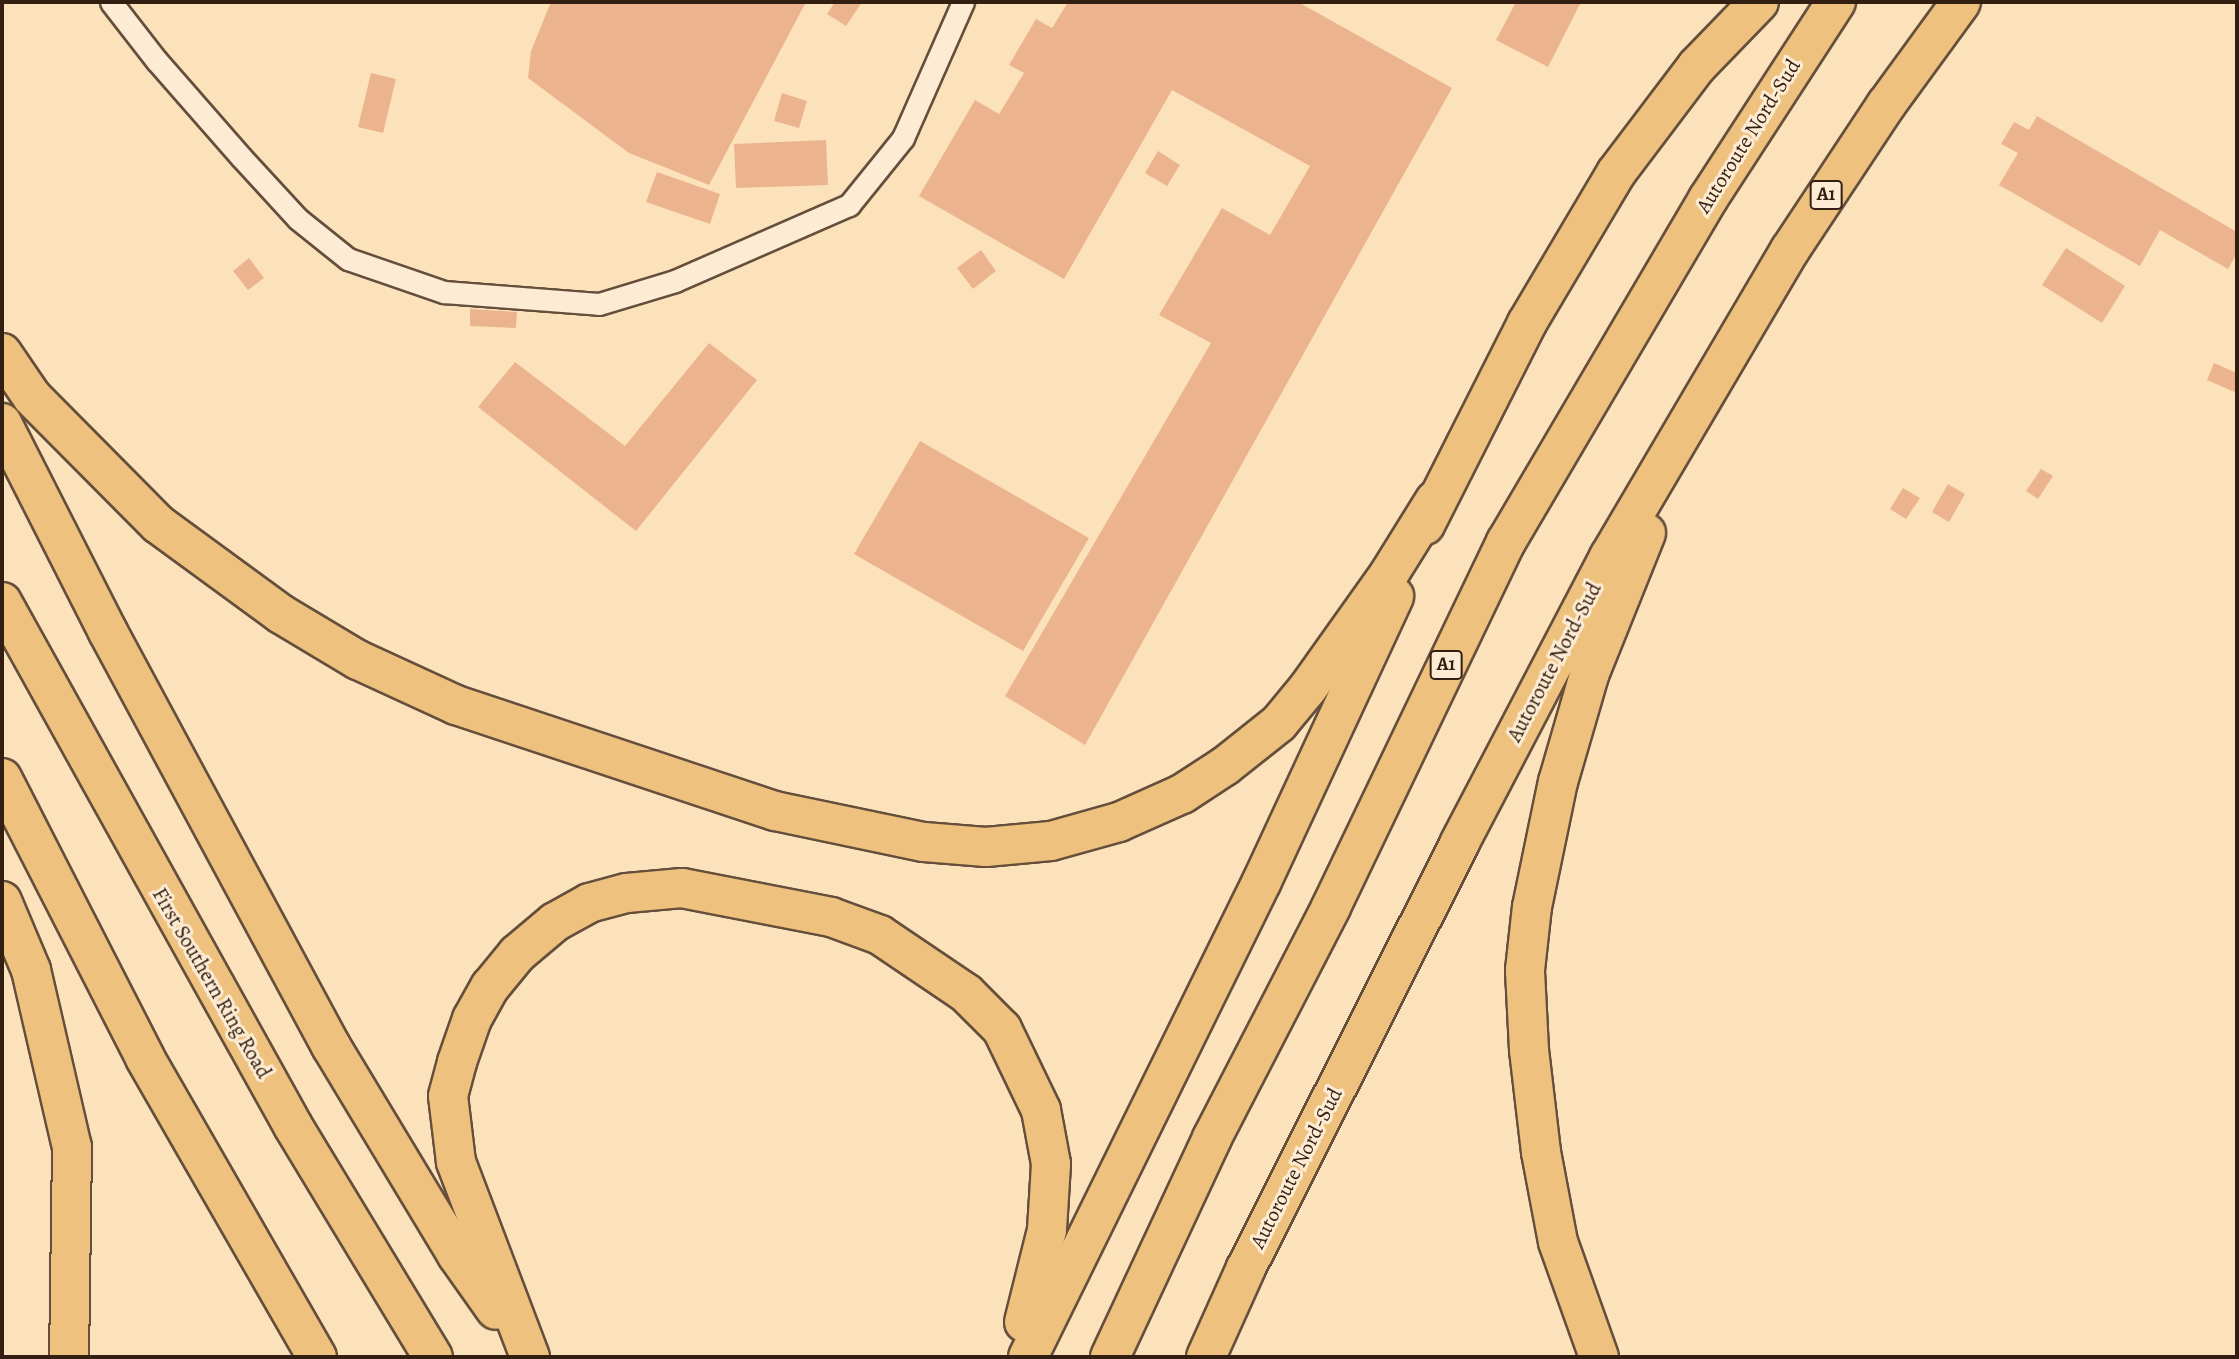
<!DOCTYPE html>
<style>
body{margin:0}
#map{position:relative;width:2239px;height:1359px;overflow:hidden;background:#fce2bb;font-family:Alegreya,serif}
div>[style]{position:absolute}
.building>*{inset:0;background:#ebb48e}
.roads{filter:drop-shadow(2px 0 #654f3c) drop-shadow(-2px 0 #654f3c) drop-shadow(0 2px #654f3c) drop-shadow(0 -2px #654f3c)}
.lane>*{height:21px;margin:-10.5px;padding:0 10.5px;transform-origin:10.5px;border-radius:10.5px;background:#fdecd3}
.highway>*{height:38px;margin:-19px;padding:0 19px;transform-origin:19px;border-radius:19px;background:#eec17e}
span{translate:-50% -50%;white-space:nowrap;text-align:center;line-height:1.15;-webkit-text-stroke:6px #fdecd3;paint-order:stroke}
.shield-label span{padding:2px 5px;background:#fdecd3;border:2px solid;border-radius:5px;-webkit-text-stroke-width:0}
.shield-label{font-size:19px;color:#331e12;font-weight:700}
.street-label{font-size:21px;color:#331e12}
.frame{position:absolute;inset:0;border:4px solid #331e12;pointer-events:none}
</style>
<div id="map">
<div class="building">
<div style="clip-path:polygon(551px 2px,806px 2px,709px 185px,629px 153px,528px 78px,531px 51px)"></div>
<div style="clip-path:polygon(835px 2px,862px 2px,846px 26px,827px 14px)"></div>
<div style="clip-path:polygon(1068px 2px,1298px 2px,1452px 88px,1085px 745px,1005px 696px,1211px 343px,1159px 315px,1222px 208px,1270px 235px,1310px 166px,1172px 90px,1064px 279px,919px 196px,975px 100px,999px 114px,1024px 73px,1009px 65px,1036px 19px,1052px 28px)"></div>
<div style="clip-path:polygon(1516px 2px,1581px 2px,1548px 67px,1496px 40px)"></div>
<div style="clip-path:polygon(371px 73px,396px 79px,383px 133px,358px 127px)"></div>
<div style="clip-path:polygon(782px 93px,807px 101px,799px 128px,774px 121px)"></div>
<div style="clip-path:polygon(2037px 116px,2237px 232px,2237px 253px,2228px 269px,2160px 230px,2140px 266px,1999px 185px,2018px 153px,2001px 144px,2014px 122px,2029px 130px)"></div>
<div style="clip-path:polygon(826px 140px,828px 185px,736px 188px,734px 144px)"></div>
<div style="clip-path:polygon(1158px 151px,1180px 165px,1167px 186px,1145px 173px)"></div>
<div style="clip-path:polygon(657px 172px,720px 194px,710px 224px,646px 202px)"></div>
<div style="clip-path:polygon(2066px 248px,2125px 286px,2102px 323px,2042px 285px)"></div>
<div style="clip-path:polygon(981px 250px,996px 271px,973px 289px,957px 268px)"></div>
<div style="clip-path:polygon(249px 258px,264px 278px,248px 290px,233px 271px)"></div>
<div style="clip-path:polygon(470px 309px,517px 312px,516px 328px,470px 326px)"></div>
<div style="clip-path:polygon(709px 343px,757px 380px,636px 531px,478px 407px,515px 362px,625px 446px)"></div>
<div style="clip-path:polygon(2214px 363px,2237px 373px,2237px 393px,2207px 380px)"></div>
<div style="clip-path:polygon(920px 441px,1089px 538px,1023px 651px,854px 554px)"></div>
<div style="clip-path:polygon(2041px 469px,2053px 476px,2038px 499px,2026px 491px)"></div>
<div style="clip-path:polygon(1948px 484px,1965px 494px,1949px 522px,1932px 512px)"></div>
<div style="clip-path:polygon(1903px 488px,1920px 498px,1906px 519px,1890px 509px)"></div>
</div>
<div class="roads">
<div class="lane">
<div style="left:111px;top:2px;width:75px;rotate:52.1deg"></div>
<div style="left:157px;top:61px;width:128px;rotate:48.8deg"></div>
<div style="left:241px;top:157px;width:84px;rotate:47.4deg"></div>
<div style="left:298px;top:219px;width:64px;rotate:38.7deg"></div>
<div style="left:348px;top:259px;width:102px;rotate:19deg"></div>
<div style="left:444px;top:292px;width:155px;rotate:4.4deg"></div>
<div style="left:599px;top:304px;width:79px;rotate:-16.8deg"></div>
<div style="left:675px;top:281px;width:190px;rotate:-23.6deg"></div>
<div style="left:849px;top:205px;width:86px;rotate:-51.1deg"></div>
<div style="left:903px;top:138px;width:149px;rotate:-66.2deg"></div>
</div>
<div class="highway">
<div style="left:2px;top:353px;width:53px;rotate:55.7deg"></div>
<div style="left:32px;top:397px;width:179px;rotate:45.2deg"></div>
<div style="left:158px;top:524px;width:152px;rotate:36.2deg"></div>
<div style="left:281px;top:614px;width:90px;rotate:30.9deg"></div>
<div style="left:358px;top:660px;width:108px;rotate:24.7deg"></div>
<div style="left:456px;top:705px;width:336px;rotate:18.4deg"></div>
<div style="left:775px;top:811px;width:152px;rotate:11.8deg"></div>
<div style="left:924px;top:842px;width:62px;rotate:4.6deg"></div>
<div style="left:986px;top:847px;width:65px;rotate:-5.3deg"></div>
<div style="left:1051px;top:841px;width:71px;rotate:-15.6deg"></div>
<div style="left:1119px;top:822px;width:69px;rotate:-24deg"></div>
<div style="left:1182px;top:794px;width:51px;rotate:-33.1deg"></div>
<div style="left:1225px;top:766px;width:69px;rotate:-38.5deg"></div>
<div style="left:1279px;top:723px;width:45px;rotate:-50.4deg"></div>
<div style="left:1308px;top:688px;width:140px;rotate:-54.6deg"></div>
<div style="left:1389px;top:574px;width:87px;rotate:-58.1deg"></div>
<div style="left:2px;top:423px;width:234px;rotate:63.1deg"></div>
<div style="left:108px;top:632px;width:470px;rotate:61.7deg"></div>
<div style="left:331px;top:1046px;width:244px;rotate:58.9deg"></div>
<div style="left:457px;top:1255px;width:67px;rotate:54.7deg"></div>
<div style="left:1425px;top:525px;width:226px;rotate:-63.2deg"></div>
<div style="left:1527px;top:323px;width:174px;rotate:-59.3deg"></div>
<div style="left:1616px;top:173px;width:134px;rotate:-52.9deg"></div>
<div style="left:1697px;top:66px;width:89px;rotate:-45.9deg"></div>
<div style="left:2px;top:602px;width:599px;rotate:60.95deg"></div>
<div style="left:293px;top:1126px;width:270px;rotate:58.8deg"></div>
<div style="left:2px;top:778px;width:314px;rotate:62.9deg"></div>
<div style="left:145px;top:1058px;width:345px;rotate:60.1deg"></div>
<div style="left:2px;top:901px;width:75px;rotate:67.2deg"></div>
<div style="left:31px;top:970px;width:182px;rotate:77deg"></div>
<div style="left:72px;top:1147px;width:210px;rotate:90.8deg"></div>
<div style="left:530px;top:1357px;width:209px;rotate:-110.8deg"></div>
<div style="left:456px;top:1162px;width:66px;rotate:-96.9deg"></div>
<div style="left:448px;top:1096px;width:35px;rotate:-75deg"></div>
<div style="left:457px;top:1062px;width:46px;rotate:-70.8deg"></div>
<div style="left:472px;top:1019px;width:37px;rotate:-61deg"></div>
<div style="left:490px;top:987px;width:43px;rotate:-50.7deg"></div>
<div style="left:517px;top:954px;width:50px;rotate:-40.1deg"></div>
<div style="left:555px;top:922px;width:39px;rotate:-29deg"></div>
<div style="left:589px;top:903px;width:39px;rotate:-15deg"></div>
<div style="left:627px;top:893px;width:55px;rotate:-5.2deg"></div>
<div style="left:682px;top:888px;width:152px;rotate:11deg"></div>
<div style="left:831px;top:917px;width:52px;rotate:20.2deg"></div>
<div style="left:880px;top:935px;width:104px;rotate:34deg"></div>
<div style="left:966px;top:993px;width:51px;rotate:45deg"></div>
<div style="left:1002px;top:1029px;width:90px;rotate:64.3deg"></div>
<div style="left:1041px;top:1110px;width:55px;rotate:79.5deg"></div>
<div style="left:1051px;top:1164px;width:66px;rotate:93.5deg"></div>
<div style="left:1047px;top:1230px;width:95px;rotate:104deg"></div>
<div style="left:1028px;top:1357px;width:530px;rotate:-63.82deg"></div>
<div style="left:1262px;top:881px;width:314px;rotate:-65.1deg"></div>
<div style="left:1110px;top:1357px;width:242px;rotate:-65deg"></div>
<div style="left:1212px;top:1138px;width:260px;rotate:-62.7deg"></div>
<div style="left:1331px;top:907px;width:405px;rotate:-64.4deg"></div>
<div style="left:1506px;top:542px;width:398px;rotate:-59.5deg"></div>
<div style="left:1708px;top:199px;width:235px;rotate:-57deg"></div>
<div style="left:1206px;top:1357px;width:98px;rotate:-65.8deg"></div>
<div style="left:1246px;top:1268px;width:477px;rotate:-63.3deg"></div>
<div style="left:1460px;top:842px;width:322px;rotate:-62.4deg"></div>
<div style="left:1609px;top:557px;width:356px;rotate:-59.5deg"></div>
<div style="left:1790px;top:250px;width:174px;rotate:-56.5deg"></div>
<div style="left:1886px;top:105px;width:127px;rotate:-53.9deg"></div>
<div style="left:1599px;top:1357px;width:122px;rotate:-109.6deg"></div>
<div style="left:1558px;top:1242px;width:92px;rotate:-100.7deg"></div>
<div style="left:1541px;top:1152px;width:103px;rotate:-96.7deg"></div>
<div style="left:1529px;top:1050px;width:80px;rotate:-92.9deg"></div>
<div style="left:1525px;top:970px;width:63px;rotate:-83.7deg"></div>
<div style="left:1532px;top:907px;width:128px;rotate:-78.3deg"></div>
<div style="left:1558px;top:782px;width:111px;rotate:-73.8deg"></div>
<div style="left:1589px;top:675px;width:153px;rotate:-68.1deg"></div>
</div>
</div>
<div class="shield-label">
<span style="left:1826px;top:195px">A1</span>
<span style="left:1446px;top:665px">A1</span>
</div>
<div class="street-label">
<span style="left:1748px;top:136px;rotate:-58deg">Autoroute Nord-Sud</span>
<span style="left:1554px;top:662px;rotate:-62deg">Autoroute Nord-Sud</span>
<span style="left:212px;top:983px;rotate:60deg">First Southern Ring Road</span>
<span style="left:1296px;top:1168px;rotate:-63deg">Autoroute Nord-Sud</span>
</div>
<div class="frame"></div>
</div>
